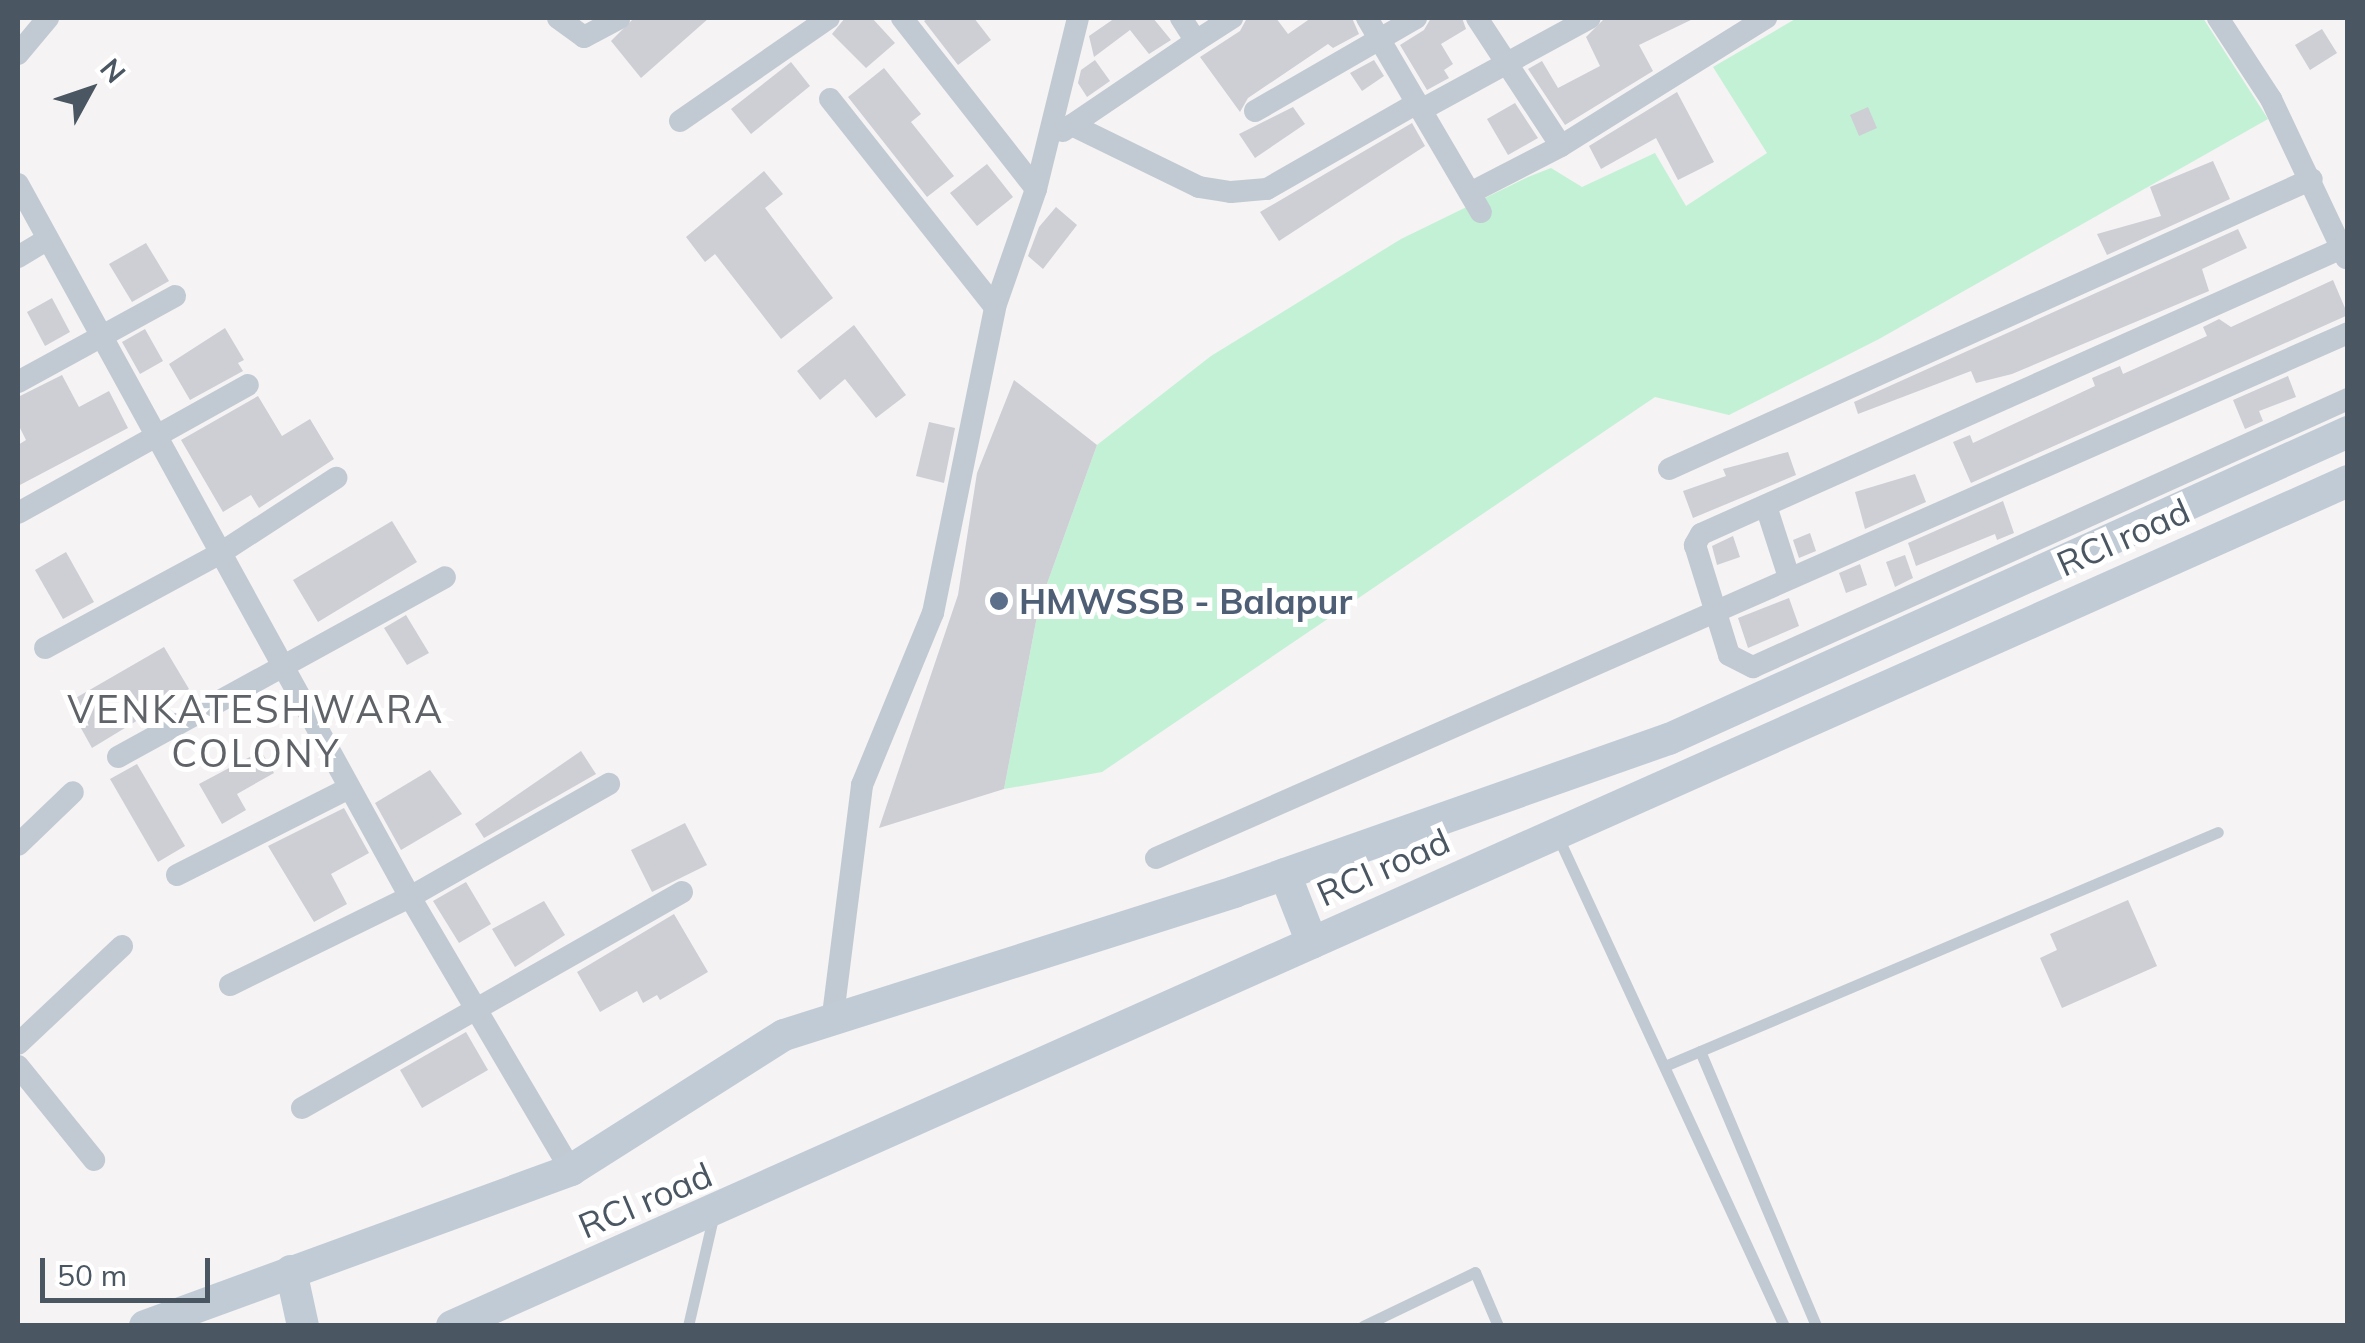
<!DOCTYPE html>
<style>
body{margin:0}
#map{position:relative;width:2365px;height:1343px;overflow:hidden;background:#f5f3f3;font-family:Mulish,sans-serif}
div>[style]{position:absolute}
.green>*{inset:0;background:#c3f1d5}
.building>*{inset:0;background:#cdcfd5}
.lane>*{height:11px;margin:-5.5px;padding:0 5.5px;transform-origin:5.5px;border-radius:5.5px;background:#c1cad2}
.street>*{height:22px;margin:-11px;padding:0 11px;transform-origin:11px;border-radius:11px;background:#c1cad2}
.secondary>*{height:32px;margin:-16px;padding:0 16px;transform-origin:16px;border-radius:16px;background:#c1cbd6}
.dots>*{width:28px;height:28px;translate:-50% -50%;box-sizing:border-box;border:5px solid #fff;border-radius:50%}
span{translate:-50% -50%;white-space:nowrap;text-align:center;line-height:1.15;-webkit-text-stroke:10px #fff;paint-order:stroke}
.street-label{font-size:35px;color:#4a5661}
.service-label{font-size:35px;color:#4e5e75;font-weight:700}
.left{translate:0 -50%;text-align:left}
.neighbourhood-label{font-size:38px;color:#5f6368;letter-spacing:2.5px}
.frame{position:absolute;inset:0;border:20px solid #4a5661;pointer-events:none}
.north{position:absolute;left:40px;top:40px;width:100px;height:100px;-webkit-text-stroke:8px #fff;paint-order:stroke;rotate:50deg;font-size:28px;font-weight:700;line-height:40px;text-align:center;color:#4a5661}
.north::after{content:'';display:block;margin:auto;width:35px;height:45px;background:#4a5661;clip-path:polygon(50% 0,100% 100%,50% 72%,0 100%)}
.scale{position:absolute;left:40px;top:1258px;width:170px;height:45px;box-sizing:border-box;border:5px solid #4a5661;border-top:0;padding-left:12px;font-size:30px;line-height:35px;white-space:nowrap;color:#4a5661;-webkit-text-stroke:8px #fff;paint-order:stroke}
</style>
<div id="map">
<div class="green">
<div style="clip-path:polygon(1797px 18px,2203px 18px,2268px 119px,1879px 339px,1729px 415px,1655px 397px,1102px 772px,1004px 789px,1039px 606px,1097px 445px,1211px 356px,1401px 239px,1528px 177px,1551px 168px,1582px 187px,1655px 153px,1686px 206px,1767px 153px,1713px 67px)"></div>
</div>
<div class="building">
<div style="clip-path:polygon(634px 18px,709px 18px,641px 78px,611px 41px)"></div>
<div style="clip-path:polygon(845px 18px,872px 18px,895px 43px,866px 68px,832px 34px)"></div>
<div style="clip-path:polygon(929px 18px,974px 18px,991px 40px,958px 65px,924px 21px)"></div>
<div style="clip-path:polygon(1115px 18px,1153px 18px,1171px 40px,1149px 54px,1130px 30px,1094px 57px,1089px 36px)"></div>
<div style="clip-path:polygon(1247px 18px,1276px 18px,1288px 34px,1311px 18px,1352px 18px,1359px 34px,1333px 48px,1328px 44px,1248px 98px,1240px 112px,1200px 57px,1240px 31px)"></div>
<div style="clip-path:polygon(1431px 18px,1462px 18px,1466px 29px,1441px 44px,1453px 64px,1444px 70px,1449px 78px,1427px 90px,1400px 45px,1424px 30px)"></div>
<div style="clip-path:polygon(1605px 18px,1695px 18px,1639px 45px,1653px 71px,1565px 125px,1528px 69px,1542px 61px,1558px 88px,1600px 66px,1586px 37px)"></div>
<div style="clip-path:polygon(2322px 29px,2337px 53px,2310px 70px,2295px 45px)"></div>
<div style="clip-path:polygon(1095px 60px,1110px 81px,1087px 97px,1078px 83px,1081px 70px)"></div>
<div style="clip-path:polygon(1374px 60px,1384px 76px,1362px 91px,1350px 73px)"></div>
<div style="clip-path:polygon(791px 62px,810px 86px,751px 134px,731px 109px)"></div>
<div style="clip-path:polygon(884px 68px,921px 114px,911px 122px,954px 176px,927px 197px,848px 97px)"></div>
<div style="clip-path:polygon(1677px 92px,1714px 162px,1678px 180px,1656px 138px,1601px 169px,1589px 146px)"></div>
<div style="clip-path:polygon(1515px 103px,1538px 138px,1508px 155px,1487px 119px)"></div>
<div style="clip-path:polygon(1293px 107px,1305px 124px,1255px 158px,1239px 134px)"></div>
<div style="clip-path:polygon(1868px 107px,1877px 128px,1859px 136px,1850px 115px)"></div>
<div style="clip-path:polygon(1412px 123px,1425px 146px,1279px 241px,1260px 212px)"></div>
<div style="clip-path:polygon(2213px 161px,2230px 199px,2107px 255px,2097px 234px,2161px 216px,2150px 187px)"></div>
<div style="clip-path:polygon(987px 164px,1013px 197px,977px 226px,950px 193px)"></div>
<div style="clip-path:polygon(764px 171px,783px 194px,765px 208px,833px 298px,781px 339px,715px 254px,705px 262px,686px 237px)"></div>
<div style="clip-path:polygon(1056px 207px,1077px 225px,1043px 269px,1028px 256px,1039px 227px)"></div>
<div style="clip-path:polygon(2238px 229px,2247px 248px,2202px 269px,2209px 291px,2012px 374px,1976px 383px,1971px 371px,1858px 414px,1854px 402px)"></div>
<div style="clip-path:polygon(146px 243px,169px 281px,132px 302px,109px 264px)"></div>
<div style="clip-path:polygon(2333px 280px,2348px 315px,1971px 483px,1953px 442px,1970px 435px,1973px 443px,2095px 386px,2092px 378px,2120px 366px,2123px 374px,2207px 336px,2203px 327px,2219px 319px,2231px 327px)"></div>
<div style="clip-path:polygon(52px 298px,70px 332px,45px 346px,27px 312px)"></div>
<div style="clip-path:polygon(854px 325px,906px 395px,876px 418px,845px 379px,820px 400px,797px 371px)"></div>
<div style="clip-path:polygon(225px 328px,244px 360px,238px 363px,243px 371px,190px 400px,169px 364px)"></div>
<div style="clip-path:polygon(145px 329px,163px 361px,140px 374px,122px 342px)"></div>
<div style="clip-path:polygon(62px 375px,79px 407px,109px 391px,128px 428px,18px 486px,18px 445px,26px 440px,18px 424px,18px 397px)"></div>
<div style="clip-path:polygon(2288px 376px,2296px 397px,2259px 411px,2263px 421px,2245px 429px,2233px 400px)"></div>
<div style="clip-path:polygon(1014px 380px,1097px 445px,1039px 606px,1004px 789px,879px 828px,958px 595px,977px 473px)"></div>
<div style="clip-path:polygon(258px 396px,282px 436px,310px 419px,334px 459px,259px 508px,251px 495px,223px 512px,181px 440px)"></div>
<div style="clip-path:polygon(929px 422px,955px 428px,944px 483px,916px 476px)"></div>
<div style="clip-path:polygon(1788px 452px,1796px 475px,1693px 518px,1683px 491px,1726px 476px,1723px 469px)"></div>
<div style="clip-path:polygon(1915px 474px,1926px 502px,1865px 529px,1855px 492px)"></div>
<div style="clip-path:polygon(2003px 501px,2014px 533px,1997px 540px,1995px 534px,1916px 566px,1908px 543px)"></div>
<div style="clip-path:polygon(392px 521px,417px 562px,318px 622px,293px 580px)"></div>
<div style="clip-path:polygon(1810px 533px,1816px 551px,1799px 558px,1793px 540px)"></div>
<div style="clip-path:polygon(1733px 536px,1740px 557px,1717px 565px,1712px 546px)"></div>
<div style="clip-path:polygon(66px 552px,94px 602px,63px 619px,35px 570px)"></div>
<div style="clip-path:polygon(1905px 555px,1913px 578px,1895px 587px,1886px 562px)"></div>
<div style="clip-path:polygon(1860px 564px,1867px 585px,1846px 593px,1839px 573px)"></div>
<div style="clip-path:polygon(1789px 598px,1799px 626px,1748px 648px,1738px 618px)"></div>
<div style="clip-path:polygon(406px 615px,429px 653px,407px 665px,384px 628px)"></div>
<div style="clip-path:polygon(164px 647px,189px 689px,92px 748px,67px 703px)"></div>
<div style="clip-path:polygon(261px 751px,274px 773px,237px 794px,246px 810px,222px 824px,199px 784px)"></div>
<div style="clip-path:polygon(581px 751px,596px 774px,484px 838px,475px 824px)"></div>
<div style="clip-path:polygon(137px 764px,185px 846px,158px 862px,110px 779px)"></div>
<div style="clip-path:polygon(430px 770px,462px 814px,401px 850px,375px 803px)"></div>
<div style="clip-path:polygon(344px 808px,369px 853px,331px 874px,347px 904px,314px 922px,268px 846px)"></div>
<div style="clip-path:polygon(685px 823px,707px 865px,652px 892px,631px 850px)"></div>
<div style="clip-path:polygon(466px 882px,491px 924px,459px 943px,433px 901px)"></div>
<div style="clip-path:polygon(2128px 900px,2157px 966px,2062px 1008px,2040px 958px,2057px 950px,2050px 934px)"></div>
<div style="clip-path:polygon(544px 901px,565px 935px,515px 967px,492px 929px)"></div>
<div style="clip-path:polygon(674px 914px,708px 972px,660px 1000px,657px 995px,643px 1003px,637px 991px,600px 1012px,577px 972px)"></div>
<div style="clip-path:polygon(466px 1032px,488px 1070px,422px 1108px,400px 1070px)"></div>
</div>
<div class="lane">
<div style="left:1557px;top:835px;width:541px;rotate:65.19deg"></div>
<div style="left:1700px;top:1051px;width:298px;rotate:67.1deg"></div>
<div style="left:1667px;top:1065px;width:598px;rotate:-22.92deg"></div>
<div style="left:688px;top:1326px;width:111px;rotate:-77deg"></div>
<div style="left:1363px;top:1326px;width:124px;rotate:-25.7deg"></div>
<div style="left:1475px;top:1272px;width:59px;rotate:66.9deg"></div>
</div>
<div class="street">
<div style="left:558px;top:18px;width:32px;rotate:36deg"></div>
<div style="left:584px;top:37px;width:40px;rotate:-28deg"></div>
<div style="left:902px;top:18px;width:217px;rotate:51.9deg"></div>
<div style="left:1181px;top:18px;width:27px;rotate:57deg"></div>
<div style="left:1196px;top:41px;width:43px;rotate:-32.6deg"></div>
<div style="left:1367px;top:18px;width:225px;rotate:59.6deg"></div>
<div style="left:1477px;top:18px;width:153px;rotate:56.7deg"></div>
<div style="left:2218px;top:18px;width:97px;rotate:56.8deg"></div>
<div style="left:2271px;top:99px;width:176px;rotate:64.7deg"></div>
<div style="left:18px;top:54px;width:47px;rotate:-50.2deg"></div>
<div style="left:830px;top:99px;width:265px;rotate:51.6deg"></div>
<div style="left:1421px;top:110px;width:192px;rotate:-28.6deg"></div>
<div style="left:1255px;top:111px;width:186px;rotate:-30deg"></div>
<div style="left:680px;top:121px;width:181px;rotate:-34.7deg"></div>
<div style="left:1072px;top:125px;width:141px;rotate:26deg"></div>
<div style="left:1199px;top:187px;width:32px;rotate:9deg"></div>
<div style="left:1231px;top:192px;width:36px;rotate:-5deg"></div>
<div style="left:1267px;top:189px;width:173px;rotate:-29.8deg"></div>
<div style="left:1063px;top:131px;width:161px;rotate:-34.1deg"></div>
<div style="left:18px;top:184px;width:814px;rotate:61.2deg"></div>
<div style="left:410px;top:897px;width:317px;rotate:59.5deg"></div>
<div style="left:1470px;top:193px;width:102px;rotate:-27.3deg"></div>
<div style="left:1561px;top:146px;width:242px;rotate:-32deg"></div>
<div style="left:2342px;top:248px;width:702px;rotate:155.95deg"></div>
<div style="left:1701px;top:534px;width:13px;rotate:119deg"></div>
<div style="left:1695px;top:545px;width:115px;rotate:72.8deg"></div>
<div style="left:1729px;top:655px;width:27px;rotate:27deg"></div>
<div style="left:1753px;top:667px;width:653px;rotate:-24.25deg"></div>
<div style="left:18px;top:257px;width:31px;rotate:-31deg"></div>
<div style="left:18px;top:382px;width:179px;rotate:-28.7deg"></div>
<div style="left:1669px;top:469px;width:705px;rotate:-24.28deg"></div>
<div style="left:1766px;top:506px;width:75px;rotate:72.1deg"></div>
<div style="left:18px;top:513px;width:263px;rotate:-29.1deg"></div>
<div style="left:45px;top:648px;width:198px;rotate:-28.4deg"></div>
<div style="left:219px;top:554px;width:140px;rotate:-33deg"></div>
<div style="left:118px;top:757px;width:373px;rotate:-28.8deg"></div>
<div style="left:18px;top:845px;width:76px;rotate:-43.9deg"></div>
<div style="left:1156px;top:858px;width:1302px;rotate:-23.77deg"></div>
<div style="left:177px;top:875px;width:193px;rotate:-26.8deg"></div>
<div style="left:230px;top:985px;width:200px;rotate:-26.1deg"></div>
<div style="left:410px;top:897px;width:229px;rotate:-29.6deg"></div>
<div style="left:833px;top:1015px;width:232px;rotate:-82.8deg"></div>
<div style="left:862px;top:785px;width:186px;rotate:-67.6deg"></div>
<div style="left:933px;top:613px;width:312px;rotate:-78.5deg"></div>
<div style="left:995px;top:307px;width:125px;rotate:-70.8deg"></div>
<div style="left:1036px;top:189px;width:176px;rotate:-76.2deg"></div>
<div style="left:18px;top:1044px;width:143px;rotate:-43.3deg"></div>
<div style="left:18px;top:1066px;width:121px;rotate:51deg"></div>
<div style="left:302px;top:1108px;width:437px;rotate:-29.6deg"></div>
</div>
<div class="secondary">
<div style="left:1285px;top:874px;width:74px;rotate:68.6deg"></div>
<div style="left:291px;top:1271px;width:56px;rotate:77.7deg"></div>
<div style="left:145px;top:1326px;width:454px;rotate:-20.1deg"></div>
<div style="left:571px;top:1170px;width:252px;rotate:-32.4deg"></div>
<div style="left:784px;top:1035px;width:472px;rotate:-17.6deg"></div>
<div style="left:1234px;top:892px;width:461px;rotate:-19.4deg"></div>
<div style="left:1669px;top:739px;width:745px;rotate:-24.33deg"></div>
<div style="left:452px;top:1326px;width:2076px;rotate:-24.02deg"></div>
</div>
<div class="dots">
<div style="left:999px;top:601px;background:#5c6f8a"></div>
</div>
<div class="street-label">
<span style="left:2123px;top:537px;rotate:-24deg">RCI road</span>
<span style="left:1383px;top:867px;rotate:-24deg">RCI road</span>
<span style="left:645px;top:1200px;rotate:-23deg">RCI road</span>
</div>
<div class="service-label">
<span class="left" style="left:1019px;top:601px">HMWSSB - Balapur</span>
</div>
<div class="neighbourhood-label">
<span style="left:256px;top:732px">VENKATESHWARA<br>COLONY</span>
</div>
<div class="frame"></div>
<div class="north">N</div>
<div class="scale">50 m</div>
</div>
